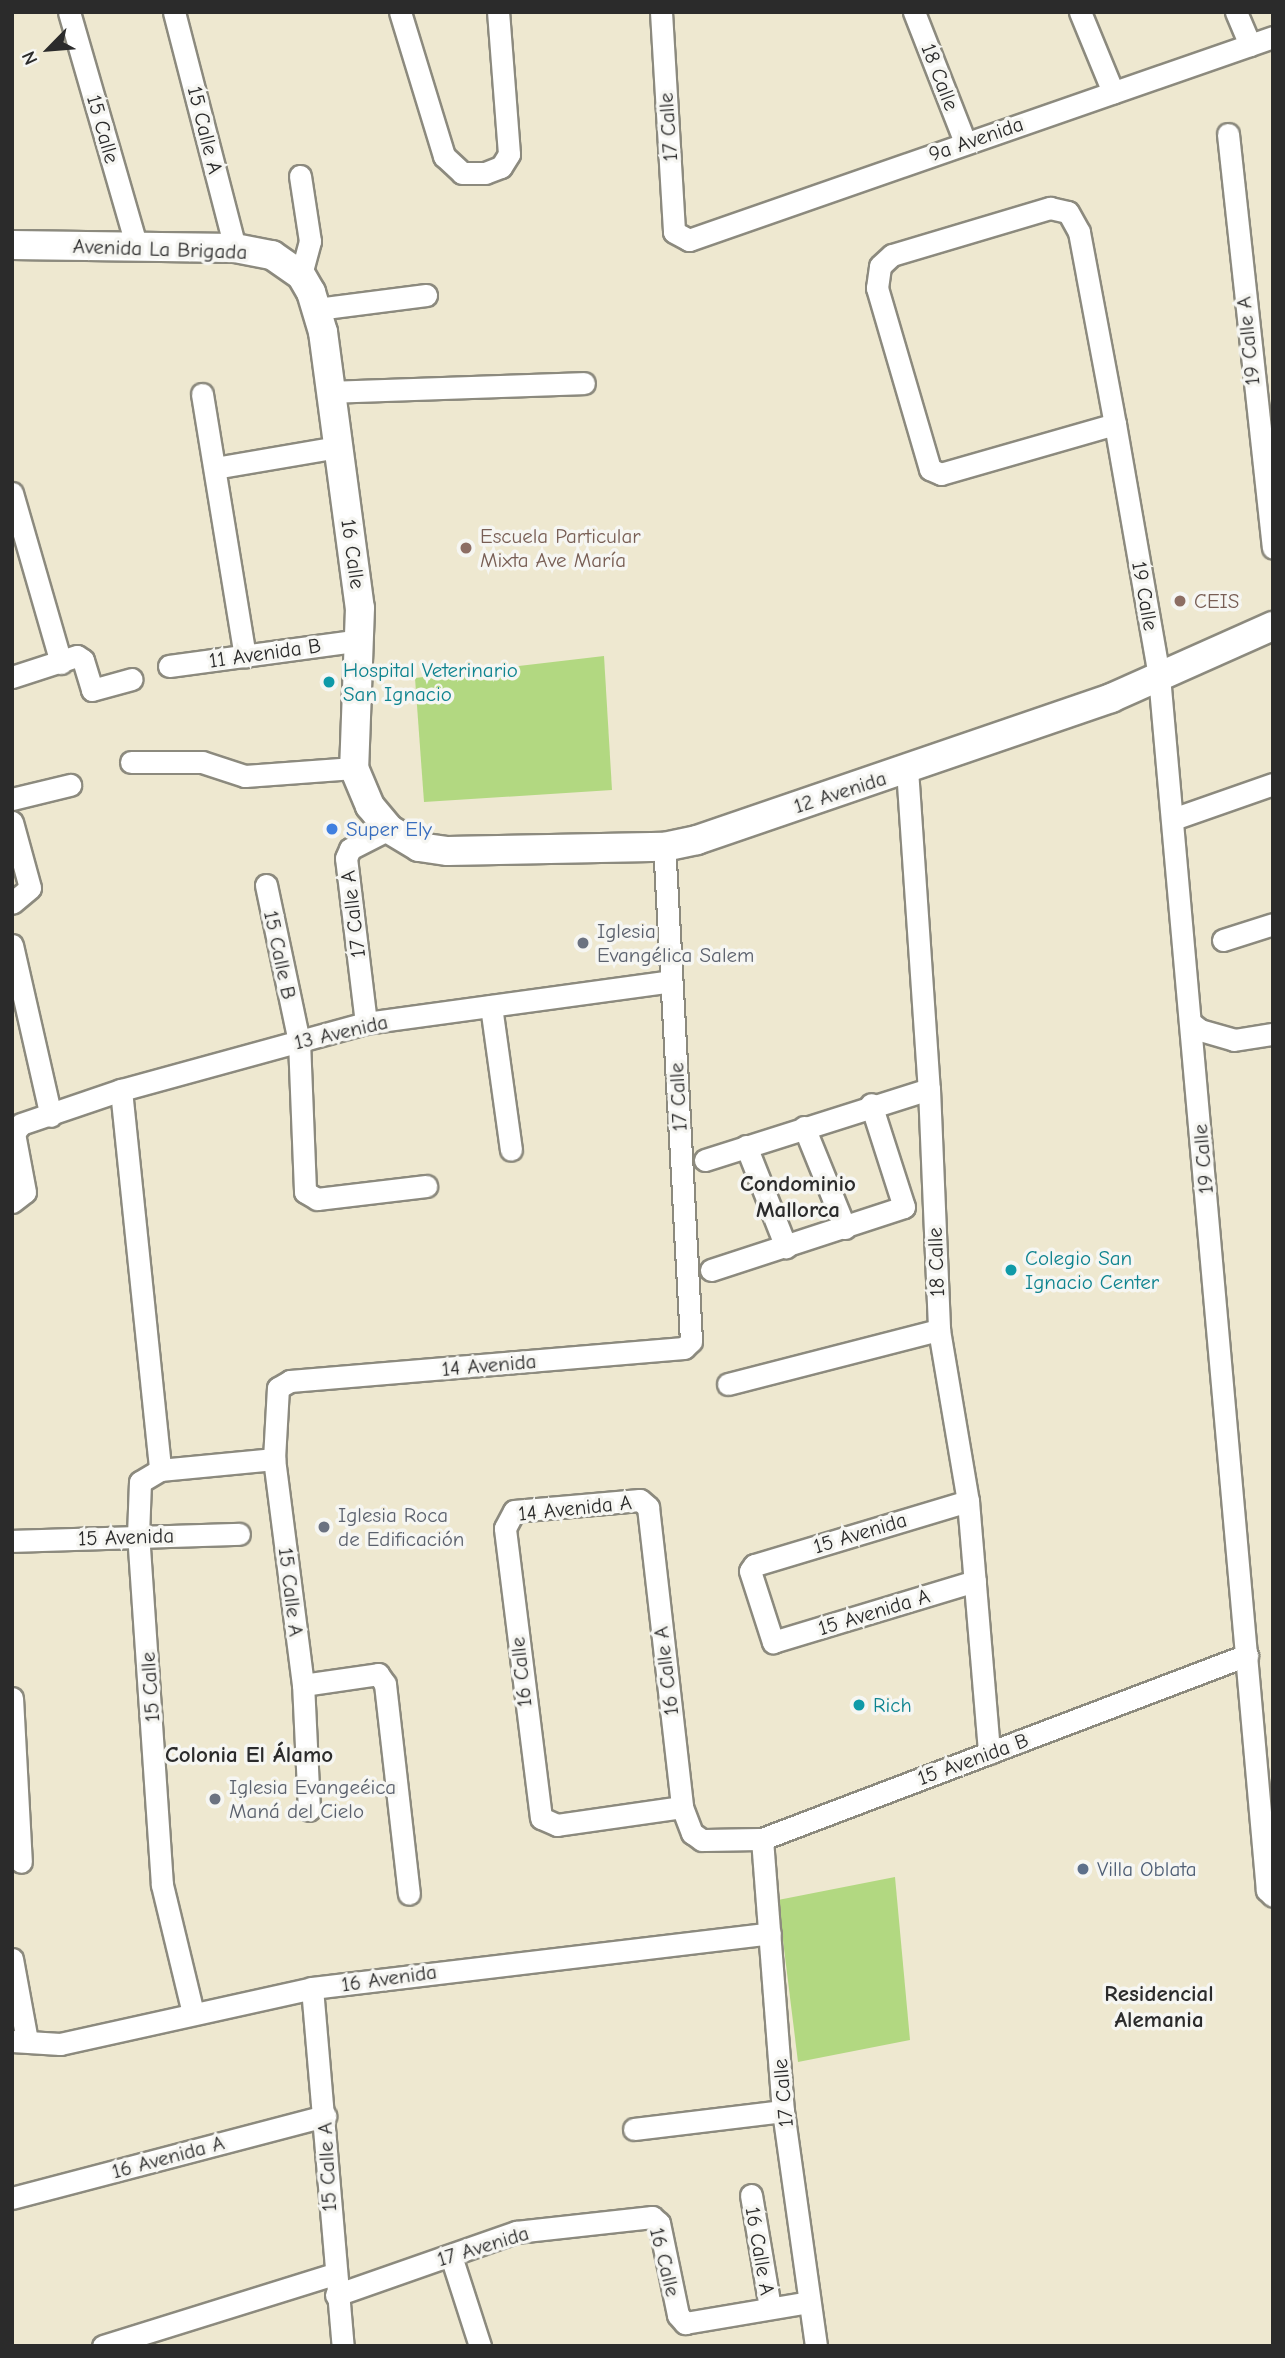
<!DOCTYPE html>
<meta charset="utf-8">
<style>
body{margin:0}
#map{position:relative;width:1285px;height:2358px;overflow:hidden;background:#eee8d0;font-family:"Comic Neue",sans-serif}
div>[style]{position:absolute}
.green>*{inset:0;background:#b2d881}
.roads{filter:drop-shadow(2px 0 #8c8a7e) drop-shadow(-2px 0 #8c8a7e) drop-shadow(0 2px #8c8a7e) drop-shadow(0 -2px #8c8a7e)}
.minor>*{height:21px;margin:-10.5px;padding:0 10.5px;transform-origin:10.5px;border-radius:10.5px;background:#fff}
.secondary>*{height:28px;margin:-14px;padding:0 14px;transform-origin:14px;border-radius:14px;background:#fff}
.dots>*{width:19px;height:19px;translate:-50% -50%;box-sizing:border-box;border:4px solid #f6f6f2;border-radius:50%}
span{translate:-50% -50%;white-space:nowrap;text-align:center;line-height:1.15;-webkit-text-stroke:7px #f6f6f2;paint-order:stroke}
.street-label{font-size:21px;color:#2b2b2b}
.education-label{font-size:21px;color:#785e54}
.left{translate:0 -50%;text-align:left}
.culture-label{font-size:21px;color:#0d838f}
.shop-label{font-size:21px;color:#366cbe}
.worship-label{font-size:21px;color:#5b616d}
.service-label{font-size:21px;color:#4e5e75}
.neighbourhood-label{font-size:23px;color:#2b2b2b;font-weight:700}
.frame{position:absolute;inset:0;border:14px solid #2b2b2b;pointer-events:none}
.north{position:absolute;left:14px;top:14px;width:70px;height:70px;-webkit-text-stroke:5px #f6f6f2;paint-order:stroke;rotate:245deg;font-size:19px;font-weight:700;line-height:28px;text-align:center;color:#2b2b2b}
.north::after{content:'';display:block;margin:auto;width:24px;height:32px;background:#2b2b2b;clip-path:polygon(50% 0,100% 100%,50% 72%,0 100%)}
</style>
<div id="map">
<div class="green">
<div style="clip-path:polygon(604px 656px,612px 790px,424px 802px,415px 678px)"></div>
<div style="clip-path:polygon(895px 1877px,910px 2040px,798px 2062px,778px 1900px)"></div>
</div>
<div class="roads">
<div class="minor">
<div style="left:69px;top:12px;width:245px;rotate:73.9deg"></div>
<div style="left:174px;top:12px;width:244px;rotate:75.5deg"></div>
<div style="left:400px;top:12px;width:151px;rotate:73deg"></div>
<div style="left:444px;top:156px;width:25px;rotate:43deg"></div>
<div style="left:462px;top:173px;width:23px"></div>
<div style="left:485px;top:173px;width:17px;rotate:-21deg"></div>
<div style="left:501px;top:167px;width:15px;rotate:-58deg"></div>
<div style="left:509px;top:154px;width:142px;rotate:-94.4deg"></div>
<div style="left:661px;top:12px;width:220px;rotate:86.6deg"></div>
<div style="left:674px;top:232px;width:17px;rotate:28deg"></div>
<div style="left:689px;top:240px;width:618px;rotate:-19.17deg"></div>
<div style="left:914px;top:12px;width:140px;rotate:68.6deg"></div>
<div style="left:1080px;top:12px;width:87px;rotate:67.6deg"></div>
<div style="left:1236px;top:12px;width:36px;rotate:67deg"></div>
<div style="left:1228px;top:134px;width:416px;rotate:83.8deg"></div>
<div style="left:300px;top:176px;width:66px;rotate:81.3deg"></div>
<div style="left:310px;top:241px;width:35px;rotate:105deg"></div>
<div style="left:317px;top:309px;width:110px;rotate:-7.3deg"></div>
<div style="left:330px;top:392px;width:254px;rotate:-2deg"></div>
<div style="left:202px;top:394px;width:266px;rotate:80.7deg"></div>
<div style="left:1115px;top:424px;width:181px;rotate:164deg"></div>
<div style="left:941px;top:474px;width:12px;rotate:-156deg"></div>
<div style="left:930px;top:469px;width:189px;rotate:-106.3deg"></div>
<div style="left:877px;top:288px;width:22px;rotate:-82deg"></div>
<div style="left:880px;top:266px;width:16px;rotate:-43deg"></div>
<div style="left:892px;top:255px;width:165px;rotate:-16.6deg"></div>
<div style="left:1050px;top:208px;width:18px;rotate:13deg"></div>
<div style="left:1068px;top:212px;width:23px;rotate:61deg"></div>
<div style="left:1079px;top:232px;width:195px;rotate:79.4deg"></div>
<div style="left:1115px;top:424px;width:256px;rotate:80.1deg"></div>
<div style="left:1159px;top:676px;width:1219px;rotate:84.92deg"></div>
<div style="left:1267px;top:1890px;width:8px;rotate:45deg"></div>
<div style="left:215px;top:468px;width:125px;rotate:-9.7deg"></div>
<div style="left:12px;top:493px;width:177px;rotate:73.9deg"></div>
<div style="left:169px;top:666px;width:194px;rotate:-7.7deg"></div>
<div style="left:12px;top:677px;width:68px;rotate:-17.9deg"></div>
<div style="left:77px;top:656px;width:7px;rotate:34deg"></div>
<div style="left:83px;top:660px;width:31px;rotate:73deg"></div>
<div style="left:92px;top:690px;width:41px;rotate:-15.4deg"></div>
<div style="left:131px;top:762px;width:71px"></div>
<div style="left:202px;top:762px;width:45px;rotate:18deg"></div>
<div style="left:245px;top:776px;width:109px;rotate:-4.2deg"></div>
<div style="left:907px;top:769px;width:321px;rotate:86.1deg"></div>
<div style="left:929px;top:1089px;width:241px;rotate:87.6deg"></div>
<div style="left:939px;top:1330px;width:173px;rotate:80.4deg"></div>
<div style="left:968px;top:1501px;width:253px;rotate:85.2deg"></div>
<div style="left:12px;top:799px;width:60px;rotate:-13.6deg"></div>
<div style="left:1173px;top:819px;width:106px;rotate:-19.3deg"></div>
<div style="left:12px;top:822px;width:68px;rotate:74.7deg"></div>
<div style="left:30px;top:888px;width:23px;rotate:140deg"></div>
<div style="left:266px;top:885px;width:159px;rotate:78.1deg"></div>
<div style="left:299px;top:1041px;width:151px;rotate:87.7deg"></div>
<div style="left:305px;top:1192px;width:14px;rotate:30deg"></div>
<div style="left:317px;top:1199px;width:110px;rotate:-6.8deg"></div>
<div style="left:1223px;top:940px;width:52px;rotate:-17.7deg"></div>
<div style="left:12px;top:945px;width:175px;rotate:77.2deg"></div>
<div style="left:491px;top:1006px;width:145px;rotate:82.1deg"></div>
<div style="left:366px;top:1023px;width:166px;rotate:-96.9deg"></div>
<div style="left:346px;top:858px;width:10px;rotate:-66deg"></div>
<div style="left:350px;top:849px;width:44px;rotate:-27.1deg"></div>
<div style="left:1191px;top:1023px;width:11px;rotate:38deg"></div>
<div style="left:1200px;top:1030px;width:35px;rotate:16deg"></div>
<div style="left:1234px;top:1040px;width:39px;rotate:-9deg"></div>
<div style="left:121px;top:1090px;width:382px;rotate:84.1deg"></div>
<div style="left:804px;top:1127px;width:109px;rotate:67.9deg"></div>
<div style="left:746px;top:1146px;width:109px;rotate:68.4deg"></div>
<div style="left:705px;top:1160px;width:235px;rotate:-17.6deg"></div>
<div style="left:12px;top:1202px;width:16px;rotate:-38deg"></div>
<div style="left:25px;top:1192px;width:60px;rotate:-100.6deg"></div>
<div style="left:14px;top:1133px;width:11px;rotate:-52deg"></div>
<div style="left:21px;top:1124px;width:106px;rotate:-18.8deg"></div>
<div style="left:121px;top:1090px;width:254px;rotate:-15.3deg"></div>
<div style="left:366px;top:1023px;width:308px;rotate:-7.8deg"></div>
<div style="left:711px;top:1270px;width:203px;rotate:-18.1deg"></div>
<div style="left:904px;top:1207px;width:108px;rotate:-107.8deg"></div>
<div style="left:728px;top:1384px;width:218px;rotate:-14.4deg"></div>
<div style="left:968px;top:1501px;width:223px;rotate:163.3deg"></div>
<div style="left:754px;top:1565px;width:7px;rotate:124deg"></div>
<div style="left:750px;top:1571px;width:75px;rotate:72.1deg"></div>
<div style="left:773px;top:1642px;width:211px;rotate:-16.8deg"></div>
<div style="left:12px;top:1541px;width:227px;rotate:-1.8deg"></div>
<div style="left:303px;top:1685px;width:76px;rotate:-8.3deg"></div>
<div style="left:378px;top:1674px;width:12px;rotate:55deg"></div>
<div style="left:385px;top:1684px;width:211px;rotate:83.5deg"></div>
<div style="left:12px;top:1698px;width:164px;rotate:86.9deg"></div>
<div style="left:682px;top:1807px;width:126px;rotate:171.8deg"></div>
<div style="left:557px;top:1825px;width:17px;rotate:-156deg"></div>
<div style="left:541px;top:1818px;width:292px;rotate:-97.1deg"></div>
<div style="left:505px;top:1528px;width:19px;rotate:-62deg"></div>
<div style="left:514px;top:1511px;width:126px;rotate:-5deg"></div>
<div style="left:640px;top:1500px;width:11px;rotate:41deg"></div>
<div style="left:648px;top:1507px;width:302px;rotate:83.5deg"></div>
<div style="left:682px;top:1807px;width:28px;rotate:69deg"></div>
<div style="left:692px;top:1833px;width:12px;rotate:35deg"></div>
<div style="left:702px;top:1840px;width:60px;rotate:-1deg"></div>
<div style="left:762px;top:1839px;width:519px;rotate:-20.78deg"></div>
<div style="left:309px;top:1810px;width:125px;rotate:-92.7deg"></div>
<div style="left:303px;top:1685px;width:228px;rotate:-97.3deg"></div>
<div style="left:274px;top:1459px;width:71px;rotate:-86.8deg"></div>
<div style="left:278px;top:1388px;width:14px;rotate:-30deg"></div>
<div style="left:290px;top:1381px;width:395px;rotate:-4.8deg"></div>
<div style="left:684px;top:1348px;width:10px;rotate:-45deg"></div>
<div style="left:691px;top:1341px;width:495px;rotate:-93.1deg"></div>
<div style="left:762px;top:1839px;width:273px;rotate:85.6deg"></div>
<div style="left:783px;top:2111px;width:237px;rotate:82deg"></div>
<div style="left:12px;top:1959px;width:83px;rotate:79.6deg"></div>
<div style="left:312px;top:1988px;width:359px;rotate:85.1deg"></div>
<div style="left:193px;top:2013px;width:132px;rotate:-103.6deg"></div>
<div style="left:162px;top:1885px;width:350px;rotate:-93.9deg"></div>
<div style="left:138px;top:1536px;width:54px;rotate:-87.9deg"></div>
<div style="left:140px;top:1482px;width:23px;rotate:-31deg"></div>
<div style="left:160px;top:1470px;width:115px;rotate:-5.5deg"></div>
<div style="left:12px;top:2041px;width:48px;rotate:3.6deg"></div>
<div style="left:60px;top:2044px;width:258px;rotate:-12.5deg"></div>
<div style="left:312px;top:1988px;width:461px;rotate:-6.8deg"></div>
<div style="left:634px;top:2129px;width:150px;rotate:-6.9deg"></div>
<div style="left:751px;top:2195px;width:114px;rotate:80.4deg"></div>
<div style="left:12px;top:2198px;width:324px;rotate:-14.7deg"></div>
<div style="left:451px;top:2256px;width:95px;rotate:72.1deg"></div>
<div style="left:336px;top:2295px;width:191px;rotate:-19.3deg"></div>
<div style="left:516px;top:2232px;width:137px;rotate:-6.3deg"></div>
<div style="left:652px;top:2217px;width:9px;rotate:41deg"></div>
<div style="left:659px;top:2223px;width:94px;rotate:78.3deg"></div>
<div style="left:678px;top:2315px;width:11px;rotate:49deg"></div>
<div style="left:685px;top:2323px;width:126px;rotate:-9.6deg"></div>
<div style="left:103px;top:2346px;width:242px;rotate:-17.3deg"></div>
</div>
<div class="secondary">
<div style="left:12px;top:245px;width:223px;rotate:0.8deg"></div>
<div style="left:235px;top:248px;width:38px;rotate:11deg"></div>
<div style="left:272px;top:255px;width:35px;rotate:35deg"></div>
<div style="left:301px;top:275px;width:20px;rotate:60deg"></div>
<div style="left:311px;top:292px;width:42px;rotate:73.3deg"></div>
<div style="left:323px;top:332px;width:278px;rotate:82.4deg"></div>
<div style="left:360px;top:608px;width:160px;rotate:92.1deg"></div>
<div style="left:354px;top:768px;width:41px;rotate:67.2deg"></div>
<div style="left:370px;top:806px;width:30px;rotate:50deg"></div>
<div style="left:389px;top:829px;width:35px;rotate:31deg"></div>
<div style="left:419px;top:847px;width:29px;rotate:8deg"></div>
<div style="left:448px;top:851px;width:216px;rotate:-1.1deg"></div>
<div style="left:664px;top:847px;width:34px;rotate:-12deg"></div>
<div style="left:697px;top:840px;width:438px;rotate:-18.9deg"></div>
<div style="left:1111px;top:698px;width:177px;rotate:-24deg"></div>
</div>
</div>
<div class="dots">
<div style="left:466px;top:548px;background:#8d6e63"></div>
<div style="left:1180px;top:601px;background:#8d6e63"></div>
<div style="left:329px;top:682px;background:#0f9aa8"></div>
<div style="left:332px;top:829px;background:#3f7fe0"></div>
<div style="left:583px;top:943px;background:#6b7280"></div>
<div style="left:1011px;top:1270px;background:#0f9aa8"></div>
<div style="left:324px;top:1527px;background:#6b7280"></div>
<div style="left:859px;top:1705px;background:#0f9aa8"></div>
<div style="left:215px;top:1799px;background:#6b7280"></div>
<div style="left:1083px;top:1869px;background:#5c6f8a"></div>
</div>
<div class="street-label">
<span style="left:940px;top:77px;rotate:69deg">18 Calle</span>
<span style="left:668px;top:127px;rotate:-94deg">17 Calle</span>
<span style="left:103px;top:129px;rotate:74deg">15 Calle</span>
<span style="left:205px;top:130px;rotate:76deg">15 Calle A</span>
<span style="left:976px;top:139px;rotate:-19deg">9a Avenida</span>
<span style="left:160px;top:249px;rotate:2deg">Avenida La Brigada</span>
<span style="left:1248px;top:341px;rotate:-96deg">19 Calle A</span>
<span style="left:353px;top:554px;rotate:82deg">16 Calle</span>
<span style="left:1145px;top:596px;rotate:80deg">19 Calle</span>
<span style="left:265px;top:653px;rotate:-8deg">11 Avenida B</span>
<span style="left:840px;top:792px;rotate:-18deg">12 Avenida</span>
<span style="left:353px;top:914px;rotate:-97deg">17 Calle A</span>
<span style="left:280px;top:955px;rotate:78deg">15 Calle B</span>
<span style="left:341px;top:1032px;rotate:-13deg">13 Avenida</span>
<span style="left:678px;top:1097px;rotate:-93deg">17 Calle</span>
<span style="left:1203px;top:1159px;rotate:-95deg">19 Calle</span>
<span style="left:936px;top:1262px;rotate:-92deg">18 Calle</span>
<span style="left:489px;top:1365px;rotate:-5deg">14 Avenida</span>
<span style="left:575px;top:1508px;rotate:-6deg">14 Avenida A</span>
<span style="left:860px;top:1533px;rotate:-17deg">15 Avenida</span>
<span style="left:126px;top:1537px;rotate:-2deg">15 Avenida</span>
<span style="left:291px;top:1592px;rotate:83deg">15 Calle A</span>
<span style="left:874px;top:1612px;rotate:-17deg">15 Avenida A</span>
<span style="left:666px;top:1671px;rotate:-97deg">16 Calle A</span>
<span style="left:521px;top:1672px;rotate:-96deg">16 Calle</span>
<span style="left:150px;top:1687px;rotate:-94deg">15 Calle</span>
<span style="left:973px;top:1759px;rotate:-20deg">15 Avenida B</span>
<span style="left:389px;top:1978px;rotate:-8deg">16 Avenida</span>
<span style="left:783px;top:2093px;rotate:-95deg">17 Calle</span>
<span style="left:168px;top:2157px;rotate:-15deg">16 Avenida A</span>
<span style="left:327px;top:2167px;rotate:-93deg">15 Calle A</span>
<span style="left:483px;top:2246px;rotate:-17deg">17 Avenida</span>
<span style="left:760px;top:2251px;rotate:80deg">16 Calle A</span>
<span style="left:665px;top:2262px;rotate:76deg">16 Calle</span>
</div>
<div class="education-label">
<span class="left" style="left:480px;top:548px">Escuela Particular<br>Mixta Ave María</span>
<span class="left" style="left:1194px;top:601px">CEIS</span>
</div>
<div class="culture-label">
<span class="left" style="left:343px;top:682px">Hospital Veterinario<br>San Ignacio</span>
<span class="left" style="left:1025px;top:1270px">Colegio San<br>Ignacio Center</span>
<span class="left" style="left:873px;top:1705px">Rich</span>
</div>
<div class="shop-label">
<span class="left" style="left:346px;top:829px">Super Ely</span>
</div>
<div class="worship-label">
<span class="left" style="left:597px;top:943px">Iglesia<br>Evangélica Salem</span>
<span class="left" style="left:338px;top:1527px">Iglesia Roca<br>de Edificación</span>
<span class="left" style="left:229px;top:1799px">Iglesia Evangeéica<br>Maná del Cielo</span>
</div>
<div class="service-label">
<span class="left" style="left:1097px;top:1869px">Villa Oblata</span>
</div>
<div class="neighbourhood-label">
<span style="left:798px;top:1197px">Condominio<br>Mallorca</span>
<span style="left:249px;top:1755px">Colonia El Álamo</span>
<span style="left:1159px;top:2007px">Residencial<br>Alemania</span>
</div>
<div class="frame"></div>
<div class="north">N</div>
</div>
